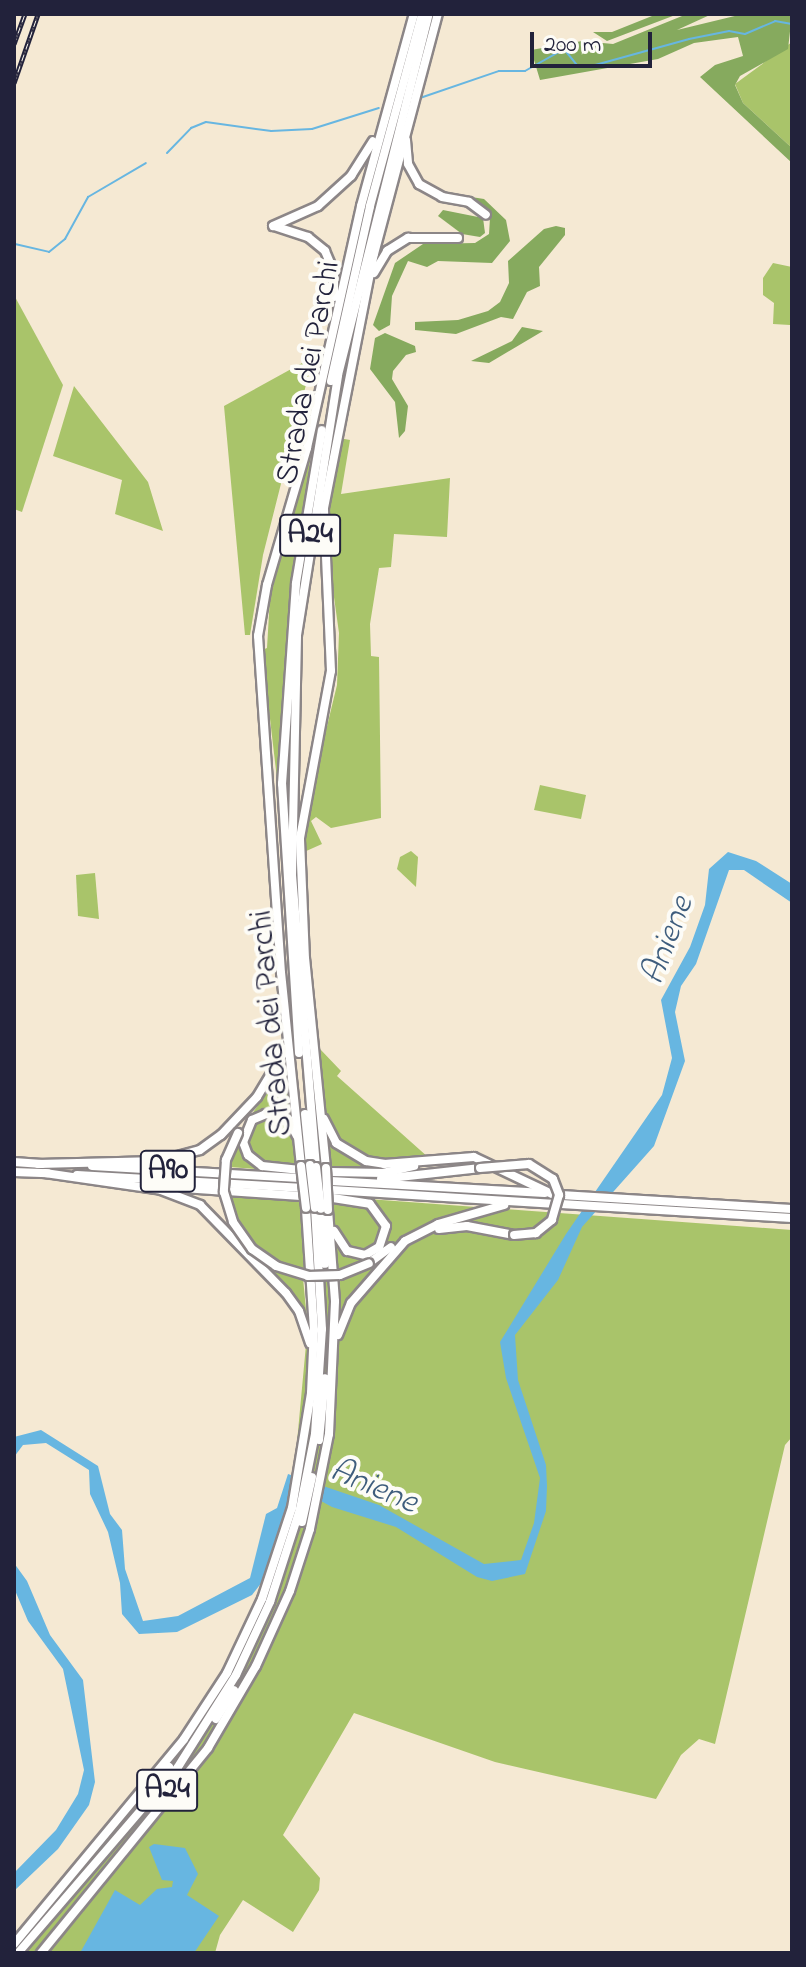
<!DOCTYPE html>
<style>
body{margin:0}
#map{position:relative;width:806px;height:1967px;overflow:hidden;background:#f5e9d3;font-family:"Indie Flower",sans-serif}
div>[style]{position:absolute}
.green>*{inset:0;background:#a9c46a}
.forest>*{inset:0;background:#86aa5e}
.water>*{inset:0;background:#67b6e1}
.stream>*{height:2px;margin:-1px;padding:0 1px;transform-origin:1px;border-radius:1px;background:#67b6e1}
.roads{filter:drop-shadow(2px 0 #8c8687) drop-shadow(-2px 0 #8c8687) drop-shadow(0 2px #8c8687) drop-shadow(0 -2px #8c8687)}
.motorway>*{height:8px;margin:-4px;padding:0 4px;transform-origin:4px;border-radius:4px;background:#fff}
.rail>*{height:5px;margin-top:-2.5px;transform-origin:0;background:repeating-linear-gradient(90deg,#fdfcf7 0 6px,#22223b 0 12px);box-sizing:border-box;border-block:2px solid #22223b}
.bridges{filter:drop-shadow(2px 0 #8c8687) drop-shadow(-2px 0 #8c8687) drop-shadow(0 2px #8c8687) drop-shadow(0 -2px #8c8687)}
.motorway-bridge>*{height:8px;margin:-4px;padding:0 4px;transform-origin:4px;border-radius:4px;background:#fff}
span{translate:-50% -50%;white-space:nowrap;text-align:center;line-height:1.15;-webkit-text-stroke:8px #fdfcf7;paint-order:stroke}
.shield-label span{padding:2px 6px;background:#fdfcf7;border:2px solid;border-radius:6px;-webkit-text-stroke-width:0}
.shield-label{font-size:30px;color:#22223b;font-weight:700}
.street-label{font-size:32px;color:#22223b}
.water-label{font-size:34px;color:#3e5d7d;font-style:italic}
.frame{position:absolute;inset:0;border:16px solid #22223b;pointer-events:none}
.scale{position:absolute;left:530px;top:32px;width:122px;height:36px;box-sizing:border-box;border:4px solid #22223b;border-top:0;padding-left:10px;font-size:24px;line-height:28px;white-space:nowrap;color:#22223b;-webkit-text-stroke:6px #fdfcf7;paint-order:stroke}
</style>
<div id="map">
<div class="green">
<div style="clip-path:polygon(792px 42px,792px 148px,743px 103px,735px 84px)"></div>
<div style="clip-path:polygon(773px 263px,792px 267px,790px 325px,773px 324px,774px 303px,763px 295px,763px 278px)"></div>
<div style="clip-path:polygon(14px 295px,63px 385px,22px 512px,14px 509px)"></div>
<div style="clip-path:polygon(313px 357px,263px 555px,250px 635px,245px 635px,224px 406px)"></div>
<div style="clip-path:polygon(74px 386px,148px 482px,163px 531px,115px 514px,122px 480px,53px 456px)"></div>
<div style="clip-path:polygon(339px 438px,350px 440px,341px 494px,450px 478px,447px 537px,394px 534px,391px 567px,379px 568px,370px 624px,371px 656px,379px 657px,381px 818px,331px 828px,316px 817px,311px 821px,322px 844px,304px 852px,306px 813px,337px 685px,339px 633px,325px 533px)"></div>
<div style="clip-path:polygon(313px 440px,292px 595px,277px 779px,262px 650px,267px 648px,270px 597px)"></div>
<div style="clip-path:polygon(540px 785px,586px 795px,581px 819px,534px 810px)"></div>
<div style="clip-path:polygon(411px 851px,418px 857px,416px 887px,397px 869px,400px 857px)"></div>
<div style="clip-path:polygon(95px 873px,99px 919px,78px 916px,76px 875px)"></div>
<div style="clip-path:polygon(320px 1049px,341px 1071px,337px 1076px,429px 1158px,383px 1161px,341px 1146px,325px 1115px)"></div>
<div style="clip-path:polygon(288px 1052px,296px 1124px,270px 1111px,246px 1124px,241px 1144px,248px 1160px,268px 1170px,230px 1167px,241px 1130px,278px 1076px)"></div>
<div style="clip-path:polygon(264px 1117px,286px 1122px,294px 1135px,296px 1166px,256px 1161px,245px 1143px,251px 1125px)"></div>
<div style="clip-path:polygon(324px 1133px,337px 1150px,357px 1162px,411px 1165px,375px 1171px,330px 1169px)"></div>
<div style="clip-path:polygon(230px 1193px,300px 1199px,301px 1208px,302px 1200px,373px 1203px,368px 1199px,792px 1230px,792px 1437px,785px 1445px,715px 1744px,699px 1739px,681px 1755px,656px 1799px,495px 1762px,354px 1713px,283px 1835px,320px 1878px,319px 1890px,293px 1932px,243px 1900px,220px 1935px,215px 1953px,14px 1953px,14px 1941px,173px 1749px,211px 1694px,252px 1615px,292px 1496px,308px 1323px,286px 1287px,261px 1260px,303px 1278px,307px 1320px,305px 1270px,280px 1262px,252px 1243px,238px 1222px)"></div>
</div>
<div class="forest">
<div style="clip-path:polygon(657px 14px,678px 14px,607px 41px,593px 32px,612px 32px)"></div>
<div style="clip-path:polygon(687px 14px,712px 14px,677px 30px,743px 14px,792px 14px,788px 49px,740px 76px,735px 85px,743px 103px,792px 148px,792px 163px,700px 77px,715px 65px,743px 56px,738px 37px,694px 43px,658px 59px,540px 80px,531px 50px,582px 41px,613px 44px)"></div>
<div style="clip-path:polygon(465px 196px,484px 199px,506px 220px,510px 241px,492px 263px,438px 261px,427px 267px,408px 261px,392px 296px,390px 325px,379px 331px,373px 325px,395px 263px,423px 244px,475px 243px,489px 234px,490px 218px)"></div>
<div style="clip-path:polygon(443px 210px,483px 218px,485px 233px,480px 237px,462px 234px,438px 216px)"></div>
<div style="clip-path:polygon(556px 226px,565px 228px,565px 235px,539px 267px,540px 286px,527px 292px,513px 319px,501px 317px,456px 334px,415px 330px,415px 322px,458px 320px,488px 311px,500px 302px,509px 283px,508px 261px,544px 229px)"></div>
<div style="clip-path:polygon(522px 327px,543px 331px,489px 363px,471px 361px,512px 341px)"></div>
<div style="clip-path:polygon(385px 333px,415px 346px,416px 352px,406px 355px,393px 371px,392px 379px,408px 406px,405px 431px,399px 438px,395px 402px,370px 369px,375px 338px)"></div>
</div>
<div class="water">
<div style="clip-path:polygon(728px 852px,756px 861px,792px 884px,792px 903px,744px 870px,729px 870px,696px 964px,681px 986px,675px 1012px,685px 1061px,654px 1146px,582px 1227px,558px 1280px,515px 1335px,518px 1380px,546px 1465px,547px 1486px,546px 1511px,525px 1574px,492px 1581px,477px 1577px,396px 1527px,332px 1507px,297px 1488px,265px 1578px,252px 1595px,177px 1632px,139px 1634px,122px 1614px,120px 1583px,108px 1532px,90px 1494px,89px 1470px,46px 1443px,23px 1445px,14px 1457px,14px 1437px,41px 1430px,98px 1466px,110px 1514px,122px 1530px,125px 1569px,143px 1621px,178px 1616px,250px 1578px,266px 1514px,277px 1508px,288px 1474px,379px 1505px,484px 1564px,521px 1560px,534px 1523px,540px 1478px,506px 1378px,500px 1342px,566px 1234px,662px 1095px,672px 1058px,661px 1000px,690px 947px,705px 905px,709px 869px)"></div>
<div style="clip-path:polygon(14px 1563px,27px 1581px,50px 1635px,83px 1680px,95px 1782px,89px 1805px,58px 1849px,14px 1891px,14px 1873px,56px 1830px,78px 1794px,84px 1770px,63px 1669px,28px 1621px,14px 1588px)"></div>
<div style="clip-path:polygon(154px 1844px,185px 1848px,198px 1874px,187px 1895px,219px 1916px,194px 1953px,80px 1953px,115px 1890px,140px 1905px,157px 1889px,172px 1887px,173px 1881px,162px 1880px,149px 1847px)"></div>
</div>
<div class="stream">
<div style="left:420px;top:98px;width:83px;rotate:-18.9deg"></div>
<div style="left:499px;top:71px;width:26px"></div>
<div style="left:525px;top:71px;width:45px;rotate:-29.4deg"></div>
<div style="left:564px;top:49px;width:21px;rotate:51deg"></div>
<div style="left:577px;top:65px;width:11px;rotate:10deg"></div>
<div style="left:588px;top:67px;width:105px;rotate:-15.5deg"></div>
<div style="left:689px;top:39px;width:41px;rotate:-11.3deg"></div>
<div style="left:729px;top:31px;width:16px;rotate:11deg"></div>
<div style="left:745px;top:34px;width:33px;rotate:-23deg"></div>
<div style="left:775px;top:21px;width:17px;rotate:10deg"></div>
<div style="left:167px;top:153px;width:35px;rotate:-46deg"></div>
<div style="left:191px;top:128px;width:16px;rotate:-22deg"></div>
<div style="left:206px;top:122px;width:66px;rotate:7.9deg"></div>
<div style="left:271px;top:131px;width:41px;rotate:-2.8deg"></div>
<div style="left:312px;top:129px;width:70px;rotate:-17.4deg"></div>
<div style="left:15px;top:244px;width:35px;rotate:13deg"></div>
<div style="left:49px;top:252px;width:21px;rotate:-39deg"></div>
<div style="left:65px;top:239px;width:48px;rotate:-61.3deg"></div>
<div style="left:88px;top:197px;width:67px;rotate:-30.4deg"></div>
</div>
<div class="roads">
<div class="motorway">
<div style="left:406px;top:140px;width:24px;rotate:85deg"></div>
<div style="left:408px;top:164px;width:23px;rotate:61deg"></div>
<div style="left:419px;top:184px;width:26px;rotate:29deg"></div>
<div style="left:442px;top:197px;width:27px;rotate:10deg"></div>
<div style="left:469px;top:202px;width:21px;rotate:37deg"></div>
<div style="left:273px;top:226px;width:49px;rotate:-24deg"></div>
<div style="left:318px;top:206px;width:45px;rotate:-42.3deg"></div>
<div style="left:351px;top:176px;width:41px;rotate:-57.8deg"></div>
<div style="left:274px;top:226px;width:36px;rotate:18deg"></div>
<div style="left:308px;top:237px;width:22px;rotate:39deg"></div>
<div style="left:325px;top:251px;width:23px;rotate:67deg"></div>
<div style="left:334px;top:272px;width:25px;rotate:90deg"></div>
<div style="left:374px;top:273px;width:26px;rotate:-59deg"></div>
<div style="left:387px;top:251px;width:25px;rotate:-32deg"></div>
<div style="left:408px;top:238px;width:50px"></div>
<div style="left:331px;top:381px;width:179px;rotate:-77.4deg"></div>
<div style="left:370px;top:206px;width:199px;rotate:-74.8deg"></div>
<div style="left:299px;top:1053px;width:270px;rotate:-93.6deg"></div>
<div style="left:282px;top:784px;width:201px;rotate:-86deg"></div>
<div style="left:296px;top:583px;width:155px;rotate:-80.4deg"></div>
<div style="left:305px;top:1114px;width:51px;rotate:84.4deg"></div>
<div style="left:324px;top:1119px;width:27px;rotate:63deg"></div>
<div style="left:336px;top:1143px;width:35px;rotate:31deg"></div>
<div style="left:366px;top:1161px;width:18px;rotate:9deg"></div>
<div style="left:384px;top:1164px;width:90px;rotate:-4.4deg"></div>
<div style="left:474px;top:1157px;width:86px;rotate:25.4deg"></div>
<div style="left:297px;top:1136px;width:19px;rotate:-118deg"></div>
<div style="left:288px;top:1119px;width:23px;rotate:-167deg"></div>
<div style="left:266px;top:1114px;width:15px;rotate:157deg"></div>
<div style="left:252px;top:1120px;width:24px;rotate:112deg"></div>
<div style="left:243px;top:1142px;width:14px;rotate:69deg"></div>
<div style="left:248px;top:1155px;width:18px;rotate:38deg"></div>
<div style="left:262px;top:1166px;width:36px;rotate:6deg"></div>
<div style="left:14px;top:1162px;width:28px;rotate:4deg"></div>
<div style="left:38px;top:1164px;width:120px;rotate:-1.4deg"></div>
<div style="left:158px;top:1161px;width:43px;rotate:-14.7deg"></div>
<div style="left:200px;top:1150px;width:26px;rotate:-36deg"></div>
<div style="left:221px;top:1135px;width:52px;rotate:-46.5deg"></div>
<div style="left:257px;top:1097px;width:56px;rotate:-58.9deg"></div>
<div style="left:92px;top:1166px;width:207px;rotate:3.3deg"></div>
<div style="left:301px;top:1166px;width:194px;rotate:-95.9deg"></div>
<div style="left:281px;top:973px;width:338px;rotate:-93.9deg"></div>
<div style="left:258px;top:636px;width:52px;rotate:-80deg"></div>
<div style="left:267px;top:585px;width:143px;rotate:-73.7deg"></div>
<div style="left:307px;top:448px;width:248px;rotate:-77.4deg"></div>
<div style="left:361px;top:206px;width:199px;rotate:-74.6deg"></div>
<div style="left:316px;top:1167px;width:293px;rotate:-94.7deg"></div>
<div style="left:292px;top:875px;width:240px;rotate:-88.8deg"></div>
<div style="left:297px;top:635px;width:263px;rotate:-81deg"></div>
<div style="left:338px;top:375px;width:372px;rotate:-75.9deg"></div>
<div style="left:326px;top:1168px;width:210px;rotate:-95.7deg"></div>
<div style="left:305px;top:959px;width:121px;rotate:-92.4deg"></div>
<div style="left:300px;top:838px;width:170px;rotate:-79.5deg"></div>
<div style="left:331px;top:671px;width:163px;rotate:-92.5deg"></div>
<div style="left:324px;top:508px;width:259px;rotate:-78.9deg"></div>
<div style="left:374px;top:254px;width:248px;rotate:-75.1deg"></div>
<div style="left:14px;top:1172px;width:34px;rotate:2deg"></div>
<div style="left:331px;top:1172px;width:52px;rotate:1.1deg"></div>
<div style="left:383px;top:1173px;width:32px;rotate:-13deg"></div>
<div style="left:45px;top:1173px;width:117px;rotate:8.3deg"></div>
<div style="left:161px;top:1190px;width:42px;rotate:21deg"></div>
<div style="left:200px;top:1205px;width:123px;rotate:45.7deg"></div>
<div style="left:286px;top:1293px;width:22px;rotate:54deg"></div>
<div style="left:299px;top:1311px;width:34px;rotate:71deg"></div>
<div style="left:77px;top:1175px;width:223px;rotate:3.3deg"></div>
<div style="left:381px;top:1179px;width:100px;rotate:-6.3deg"></div>
<div style="left:331px;top:1181px;width:214px;rotate:3.2deg"></div>
<div style="left:168px;top:1187px;width:133px;rotate:3.9deg"></div>
<div style="left:332px;top:1190px;width:222px;rotate:3.6deg"></div>
<div style="left:561px;top:1195px;width:231px;rotate:3.5deg"></div>
<div style="left:333px;top:1198px;width:37px;rotate:9deg"></div>
<div style="left:370px;top:1204px;width:27px;rotate:54deg"></div>
<div style="left:386px;top:1226px;width:22px;rotate:108deg"></div>
<div style="left:379px;top:1247px;width:16px;rotate:150deg"></div>
<div style="left:365px;top:1255px;width:18px;rotate:-167deg"></div>
<div style="left:347px;top:1251px;width:24px;rotate:-123deg"></div>
<div style="left:561px;top:1204px;width:231px;rotate:3.5deg"></div>
<div style="left:321px;top:1209px;width:55px;rotate:85.8deg"></div>
<div style="left:439px;top:1229px;width:28px;rotate:-6deg"></div>
<div style="left:467px;top:1226px;width:48px;rotate:10.8deg"></div>
<div style="left:369px;top:1263px;width:27px;rotate:-36deg"></div>
<div style="left:338px;top:1335px;width:35px;rotate:-68deg"></div>
<div style="left:351px;top:1303px;width:82px;rotate:-48.9deg"></div>
<div style="left:405px;top:1241px;width:37px;rotate:-27deg"></div>
<div style="left:438px;top:1224px;width:69px;rotate:-16.1deg"></div>
<div style="left:319px;top:1440px;width:62px;rotate:-84.5deg"></div>
<div style="left:302px;top:1522px;width:46px;rotate:-77.5deg"></div>
<div style="left:216px;top:1719px;width:34px;rotate:-58deg"></div>
<div style="left:150px;top:1795px;width:34px;rotate:-56deg"></div>
<div style="left:14px;top:1944px;width:266px;rotate:-50.3deg"></div>
<div style="left:184px;top:1739px;width:79px;rotate:-56.9deg"></div>
<div style="left:227px;top:1673px;width:82px;rotate:-64.7deg"></div>
<div style="left:262px;top:1599px;width:96px;rotate:-71.8deg"></div>
<div style="left:292px;top:1508px;width:117px;rotate:-80.6deg"></div>
<div style="left:311px;top:1393px;width:63px;rotate:-87.3deg"></div>
<div style="left:314px;top:1330px;width:122px;rotate:-93.8deg"></div>
<div style="left:18px;top:1953px;width:245px;rotate:-49.3deg"></div>
<div style="left:178px;top:1767px;width:109px;rotate:-57.8deg"></div>
<div style="left:236px;top:1675px;width:81px;rotate:-65deg"></div>
<div style="left:270px;top:1602px;width:98px;rotate:-72.1deg"></div>
<div style="left:300px;top:1509px;width:76px;rotate:-78.7deg"></div>
<div style="left:315px;top:1434px;width:105px;rotate:-86.2deg"></div>
<div style="left:322px;top:1329px;width:121px;rotate:-93.3deg"></div>
<div style="left:41px;top:1953px;width:264px;rotate:-50.8deg"></div>
<div style="left:208px;top:1748px;width:95px;rotate:-59.7deg"></div>
<div style="left:256px;top:1666px;width:82px;rotate:-65.6deg"></div>
<div style="left:290px;top:1591px;width:65px;rotate:-72.1deg"></div>
<div style="left:310px;top:1529px;width:97px;rotate:-78.7deg"></div>
<div style="left:329px;top:1434px;width:133px;rotate:-87.4deg"></div>
<div style="left:335px;top:1301px;width:91px;rotate:-94.4deg"></div>
</div>
</div>
<div class="rail">
<div style="left:14px;top:44px;width:32px;rotate:-70deg"></div>
<div style="left:14px;top:83px;width:73px;rotate:-70.8deg"></div>
</div>
<div class="bridges">
<div class="motorway-bridge">
<div style="left:238px;top:1133px;width:30px;rotate:114deg"></div>
<div style="left:226px;top:1160px;width:32px;rotate:94deg"></div>
<div style="left:224px;top:1192px;width:31px;rotate:73deg"></div>
<div style="left:233px;top:1222px;width:33px;rotate:55deg"></div>
<div style="left:252px;top:1249px;width:29px;rotate:35deg"></div>
<div style="left:276px;top:1266px;width:34px;rotate:17deg"></div>
<div style="left:308px;top:1276px;width:32px;rotate:-2deg"></div>
<div style="left:340px;top:1275px;width:31px;rotate:-22deg"></div>
<div style="left:310px;top:1165px;width:43px;rotate:83.4deg"></div>
<div style="left:301px;top:1166px;width:42px;rotate:83.2deg"></div>
<div style="left:316px;top:1167px;width:42px;rotate:83.2deg"></div>
<div style="left:326px;top:1168px;width:42px;rotate:87.3deg"></div>
<div style="left:480px;top:1168px;width:49px;rotate:-4.7deg"></div>
<div style="left:529px;top:1164px;width:28px;rotate:32deg"></div>
<div style="left:553px;top:1179px;width:17px;rotate:69deg"></div>
<div style="left:559px;top:1195px;width:26px;rotate:106deg"></div>
<div style="left:552px;top:1220px;width:21px;rotate:141deg"></div>
<div style="left:536px;top:1233px;width:22px;rotate:175deg"></div>
</div>
</div>
<div class="shield-label">
<span style="left:310px;top:535px">A24</span>
<span style="left:168px;top:1171px">A90</span>
<span style="left:167px;top:1790px">A24</span>
</div>
<div class="street-label">
<span style="left:310px;top:373px;rotate:-79deg">Strada dei Parchi</span>
<span style="left:273px;top:1023px;rotate:-95deg">Strada dei Parchi</span>
</div>
<div class="water-label">
<span style="left:669px;top:941px;rotate:-69deg">Aniene</span>
<span style="left:373px;top:1488px;rotate:23deg">Aniene</span>
</div>
<div class="frame"></div>
<div class="scale">200 m</div>
</div>
